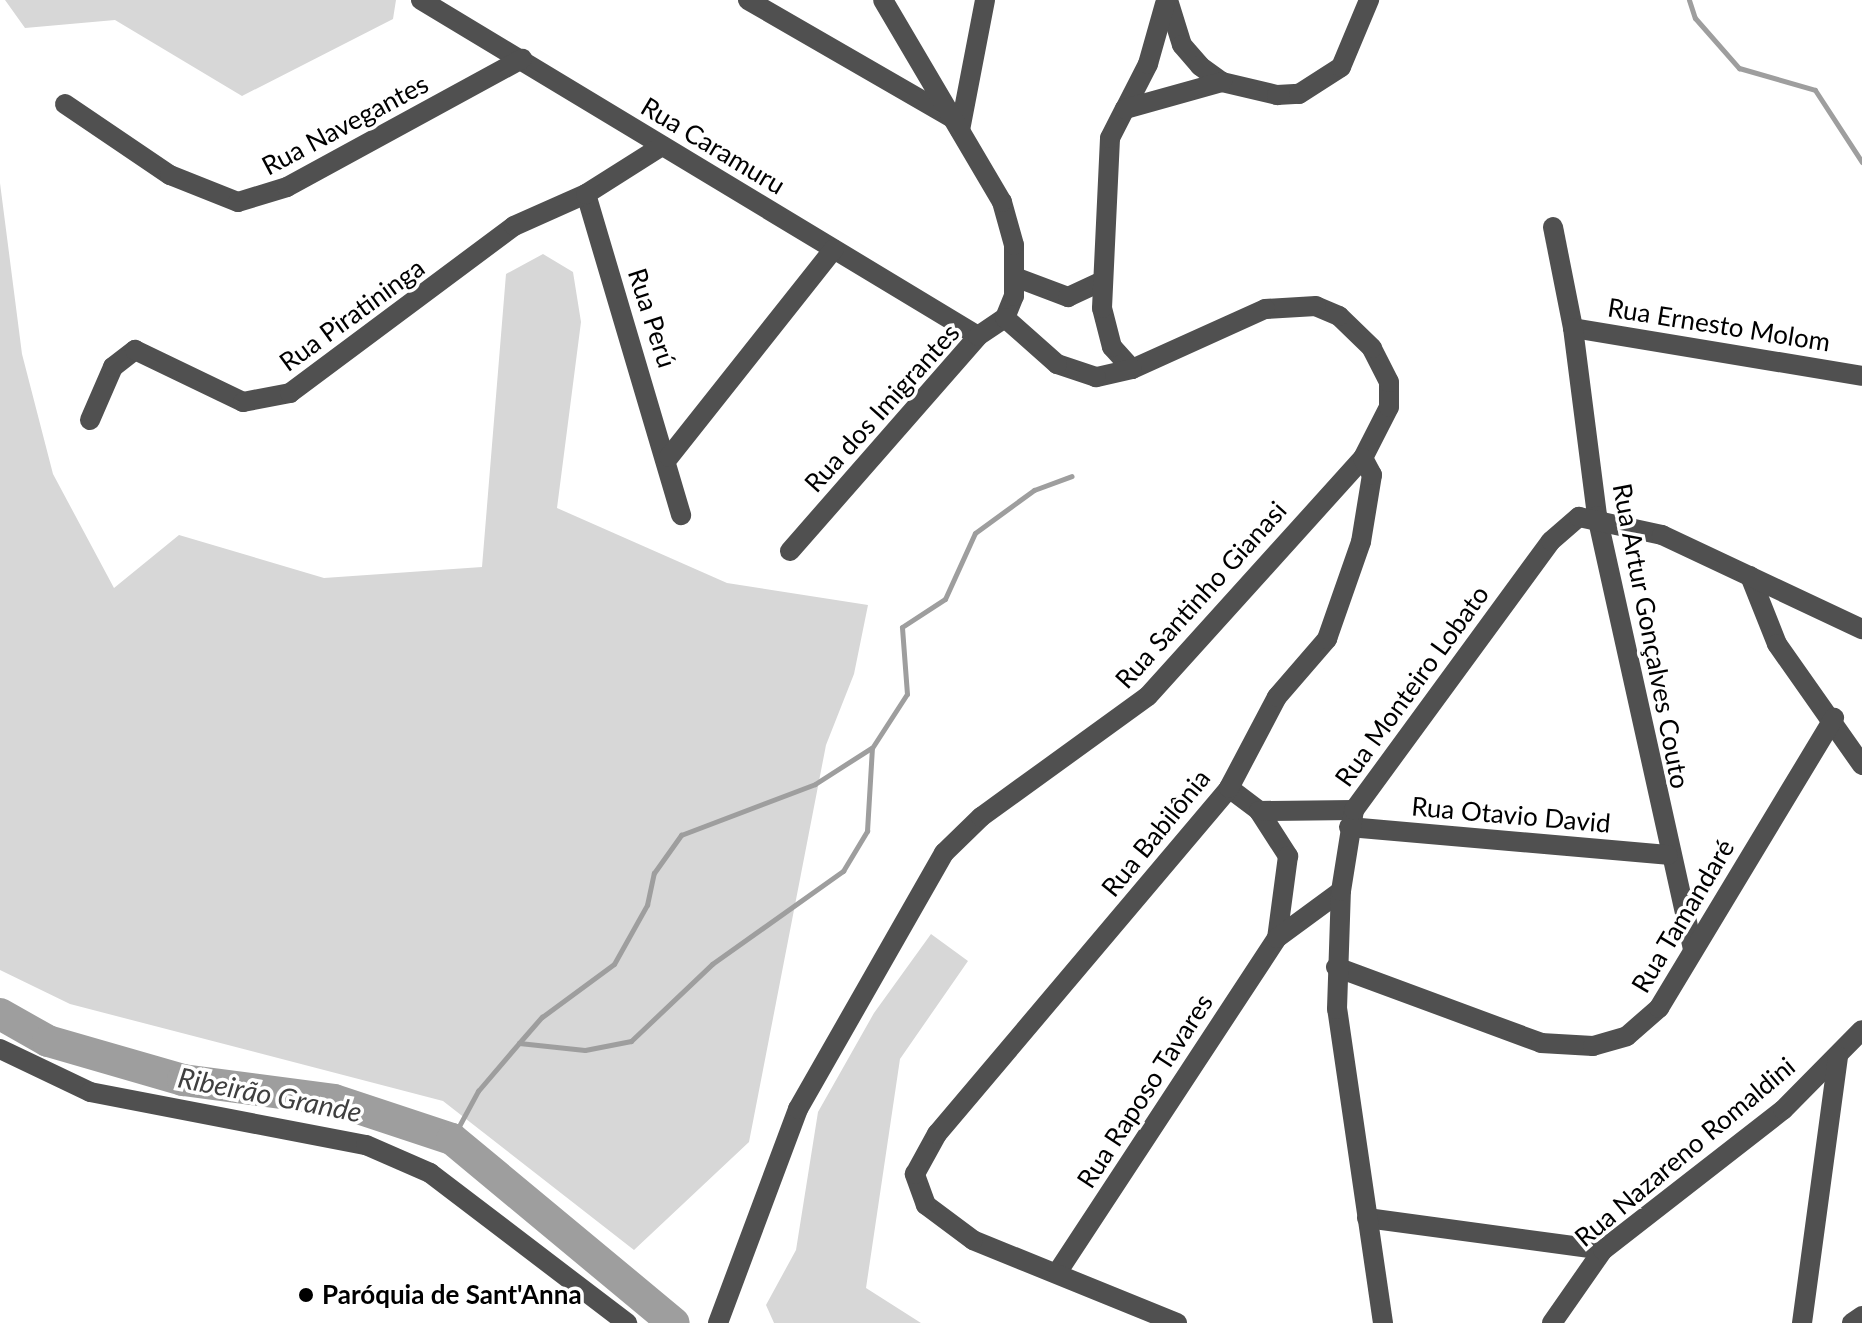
<!DOCTYPE html>
<meta charset="utf-8">
<style>
body{margin:0}
#map{position:relative;width:1862px;height:1323px;overflow:hidden;background:#fff;font-family:Lato,sans-serif}
div>[style]{position:absolute}
.green>*{inset:0;background:#d7d7d7}
.stream>*{height:5px;margin:-2.5px;padding:0 2.5px;transform-origin:2.5px;border-radius:2.5px;background:#9e9e9e}
.river>*{height:32px;margin:-16px;padding:0 16px;transform-origin:16px;border-radius:16px;background:#9e9e9e}
.minor>*{height:20px;margin:-10px;padding:0 10px;transform-origin:10px;border-radius:10px;background:#505050}
.dots>*{width:22px;height:22px;translate:-50% -50%;box-sizing:border-box;border:4px solid #fff;border-radius:50%}
span{translate:-50% -50%;white-space:nowrap;text-align:center;line-height:1.15;-webkit-text-stroke:7px #fff;paint-order:stroke}
.street-label{font-size:26px;color:#000}
.poi-label{font-size:26px;color:#000;font-weight:700}
.left{translate:0 -50%;text-align:left}
.water-label{font-size:28px;color:#3f3f3f;font-style:italic}
</style>
<div id="map">
<div class="green">
<div style="clip-path:polygon(5px 0,396px 0,393px 19px,242px 96px,115px 20px,25px 28px)"></div>
<div style="clip-path:polygon(0 183px,22px 354px,53px 474px,114px 588px,179px 535px,324px 578px,482px 567px,506px 274px,543px 254px,573px 272px,581px 322px,557px 508px,727px 583px,868px 605px,854px 674px,826px 745px,749px 1142px,634px 1250px,443px 1101px,70px 1004px,0 970px)"></div>
<div style="clip-path:polygon(931px 934px,968px 961px,900px 1059px,866px 1288px,921px 1323px,774px 1323px,766px 1305px,796px 1250px,818px 1112px,874px 1013px)"></div>
</div>
<div class="stream">
<div style="left:1689px;top:0;width:19px;rotate:72deg"></div>
<div style="left:1695px;top:18px;width:67px;rotate:48.7deg"></div>
<div style="left:1739px;top:68px;width:79px;rotate:16.1deg"></div>
<div style="left:1815px;top:90px;width:86px;rotate:56.9deg"></div>
<div style="left:519px;top:1043px;width:35px;rotate:-49deg"></div>
<div style="left:542px;top:1017px;width:89px;rotate:-36.4deg"></div>
<div style="left:614px;top:964px;width:68px;rotate:-60.8deg"></div>
<div style="left:647px;top:905px;width:33px;rotate:-78deg"></div>
<div style="left:654px;top:873px;width:47px;rotate:-54.6deg"></div>
<div style="left:681px;top:835px;width:143px;rotate:-20.8deg"></div>
<div style="left:815px;top:784px;width:67px;rotate:-32.7deg"></div>
<div style="left:452px;top:1139px;width:55px;rotate:-61.6deg"></div>
<div style="left:478px;top:1091px;width:63px;rotate:-49.5deg"></div>
<div style="left:519px;top:1043px;width:66px;rotate:6.1deg"></div>
<div style="left:585px;top:1050px;width:47px;rotate:-11.1deg"></div>
<div style="left:631px;top:1041px;width:112px;rotate:-43.5deg"></div>
<div style="left:712px;top:964px;width:161px;rotate:-35.4deg"></div>
<div style="left:843px;top:871px;width:47px;rotate:-59deg"></div>
<div style="left:867px;top:831px;width:83px;rotate:-86.6deg"></div>
<div style="left:872px;top:748px;width:64px;rotate:-57.1deg"></div>
<div style="left:907px;top:694px;width:67px;rotate:-94.3deg"></div>
<div style="left:902px;top:627px;width:51px;rotate:-33.1deg"></div>
<div style="left:945px;top:599px;width:72px;rotate:-65.6deg"></div>
<div style="left:975px;top:533px;width:73px;rotate:-36.1deg"></div>
<div style="left:1034px;top:490px;width:40px;rotate:-20.2deg"></div>
</div>
<div class="river">
<div style="left:0;top:1014px;width:55px;rotate:29.4deg"></div>
<div style="left:48px;top:1041px;width:141px;rotate:16.1deg"></div>
<div style="left:183px;top:1080px;width:152px;rotate:7.5deg"></div>
<div style="left:334px;top:1100px;width:124px;rotate:18.3deg"></div>
<div style="left:452px;top:1139px;width:288px;rotate:39.7deg"></div>
</div>
<div class="minor">
<div style="left:421px;top:0;width:650px;rotate:31.1deg"></div>
<div style="left:748px;top:0;width:238px;rotate:30deg"></div>
<div style="left:1168px;top:0;width:47px;rotate:72.7deg"></div>
<div style="left:1182px;top:45px;width:28px;rotate:49deg"></div>
<div style="left:1200px;top:66px;width:27px;rotate:36deg"></div>
<div style="left:1222px;top:82px;width:57px;rotate:13.3deg"></div>
<div style="left:1277px;top:95px;width:22px;rotate:-3deg"></div>
<div style="left:1299px;top:94px;width:50px;rotate:-32.7deg"></div>
<div style="left:1341px;top:67px;width:73px;rotate:-67.3deg"></div>
<div style="left:65px;top:104px;width:127px;rotate:34.1deg"></div>
<div style="left:170px;top:175px;width:73px;rotate:21.7deg"></div>
<div style="left:238px;top:202px;width:51px;rotate:-17deg"></div>
<div style="left:287px;top:187px;width:268px;rotate:-28.6deg"></div>
<div style="left:1125px;top:109px;width:51px;rotate:-62.9deg"></div>
<div style="left:1148px;top:64px;width:62px;rotate:-74.2deg"></div>
<div style="left:960px;top:130px;width:132px;rotate:-79.1deg"></div>
<div style="left:586px;top:194px;width:335px;rotate:73.5deg"></div>
<div style="left:1553px;top:227px;width:103px;rotate:78.8deg"></div>
<div style="left:1573px;top:328px;width:293px;rotate:9.4deg"></div>
<div style="left:1015px;top:277px;width:57px;rotate:20.7deg"></div>
<div style="left:1068px;top:297px;width:35px;rotate:-25deg"></div>
<div style="left:1573px;top:328px;width:190px;rotate:82.7deg"></div>
<div style="left:1597px;top:516px;width:444px;rotate:77.5deg"></div>
<div style="left:1132px;top:369px;width:30px;rotate:-132deg"></div>
<div style="left:1112px;top:347px;width:40px;rotate:-104.4deg"></div>
<div style="left:1102px;top:308px;width:170px;rotate:-87.3deg"></div>
<div style="left:1110px;top:138px;width:33px;rotate:-63deg"></div>
<div style="left:1125px;top:109px;width:101px;rotate:-15.6deg"></div>
<div style="left:90px;top:420px;width:58px;rotate:-66.5deg"></div>
<div style="left:113px;top:367px;width:28px;rotate:-38deg"></div>
<div style="left:135px;top:350px;width:120px;rotate:25.7deg"></div>
<div style="left:243px;top:402px;width:48px;rotate:-10.8deg"></div>
<div style="left:290px;top:393px;width:279px;rotate:-36.7deg"></div>
<div style="left:514px;top:226px;width:79px;rotate:-24deg"></div>
<div style="left:586px;top:194px;width:90px;rotate:-32.3deg"></div>
<div style="left:669px;top:457px;width:265px;rotate:-51.6deg"></div>
<div style="left:790px;top:551px;width:286px;rotate:-48.8deg"></div>
<div style="left:978px;top:336px;width:32px;rotate:-34deg"></div>
<div style="left:1005px;top:318px;width:24px;rotate:-68deg"></div>
<div style="left:1014px;top:296px;width:51px;rotate:-90deg"></div>
<div style="left:1014px;top:245px;width:45px;rotate:-105.6deg"></div>
<div style="left:1002px;top:202px;width:234px;rotate:-120.5deg"></div>
<div style="left:1750px;top:576px;width:73px;rotate:68.3deg"></div>
<div style="left:1777px;top:644px;width:148px;rotate:54.9deg"></div>
<div style="left:1229px;top:788px;width:38px;rotate:37deg"></div>
<div style="left:1259px;top:811px;width:54px;rotate:57.2deg"></div>
<div style="left:1288px;top:856px;width:83px;rotate:97.6deg"></div>
<div style="left:1259px;top:811px;width:95px;rotate:-0.6deg"></div>
<div style="left:1349px;top:827px;width:320px;rotate:5deg"></div>
<div style="left:1336px;top:967px;width:219px;rotate:20.3deg"></div>
<div style="left:1541px;top:1043px;width:52px;rotate:3.3deg"></div>
<div style="left:1593px;top:1046px;width:35px;rotate:-16deg"></div>
<div style="left:1627px;top:1036px;width:43px;rotate:-41.2deg"></div>
<div style="left:1659px;top:1008px;width:339px;rotate:-58.9deg"></div>
<div style="left:0;top:1049px;width:100px;rotate:25.5deg"></div>
<div style="left:90px;top:1092px;width:281px;rotate:10.9deg"></div>
<div style="left:366px;top:1145px;width:70px;rotate:23.6deg"></div>
<div style="left:430px;top:1173px;width:248px;rotate:37.3deg"></div>
<div style="left:1367px;top:1218px;width:238px;rotate:7.7deg"></div>
<div style="left:1057px;top:1273px;width:401px;rotate:-56.7deg"></div>
<div style="left:1277px;top:938px;width:79px;rotate:-36.3deg"></div>
<div style="left:718px;top:1323px;width:228px;rotate:-69.5deg"></div>
<div style="left:798px;top:1109px;width:295px;rotate:-60.3deg"></div>
<div style="left:944px;top:853px;width:52px;rotate:-44.2deg"></div>
<div style="left:981px;top:817px;width:206px;rotate:-35.9deg"></div>
<div style="left:1148px;top:696px;width:321px;rotate:-47.9deg"></div>
<div style="left:1363px;top:458px;width:57px;rotate:-63deg"></div>
<div style="left:1389px;top:407px;width:25px;rotate:-90deg"></div>
<div style="left:1389px;top:382px;width:38px;rotate:-117deg"></div>
<div style="left:1372px;top:348px;width:46px;rotate:-135.9deg"></div>
<div style="left:1339px;top:316px;width:25px;rotate:-157deg"></div>
<div style="left:1316px;top:306px;width:51px;rotate:176.6deg"></div>
<div style="left:1265px;top:309px;width:146px;rotate:155.7deg"></div>
<div style="left:1132px;top:369px;width:37px;rotate:167deg"></div>
<div style="left:1096px;top:377px;width:41px;rotate:-161.6deg"></div>
<div style="left:1057px;top:364px;width:69px;rotate:-138.5deg"></div>
<div style="left:1177px;top:1323px;width:220px;rotate:-157.9deg"></div>
<div style="left:973px;top:1240px;width:59px;rotate:-143.3deg"></div>
<div style="left:926px;top:1205px;width:33px;rotate:-110deg"></div>
<div style="left:915px;top:1174px;width:46px;rotate:-61.2deg"></div>
<div style="left:937px;top:1134px;width:453px;rotate:-49.8deg"></div>
<div style="left:1229px;top:788px;width:103px;rotate:-62.2deg"></div>
<div style="left:1277px;top:697px;width:77px;rotate:-49.2deg"></div>
<div style="left:1327px;top:639px;width:103px;rotate:-70.7deg"></div>
<div style="left:1361px;top:542px;width:68px;rotate:-80.7deg"></div>
<div style="left:1372px;top:475px;width:19px;rotate:-118deg"></div>
<div style="left:1383px;top:1323px;width:317px;rotate:-98.3deg"></div>
<div style="left:1337px;top:1009px;width:118px;rotate:-88.1deg"></div>
<div style="left:1341px;top:891px;width:82px;rotate:-80.9deg"></div>
<div style="left:1354px;top:810px;width:333px;rotate:-53.8deg"></div>
<div style="left:1551px;top:541px;width:37px;rotate:-41deg"></div>
<div style="left:1579px;top:517px;width:85px;rotate:12.2deg"></div>
<div style="left:1662px;top:535px;width:221px;rotate:25.2deg"></div>
<div style="left:1552px;top:1323px;width:89px;rotate:-55.1deg"></div>
<div style="left:1603px;top:1250px;width:228px;rotate:-37.9deg"></div>
<div style="left:1783px;top:1110px;width:112px;rotate:-45.4deg"></div>
<div style="left:1802px;top:1323px;width:269px;rotate:-82.3deg"></div>
<div style="left:1852px;top:1323px;width:12px;rotate:-35deg"></div>
</div>
<div class="dots">
<div style="left:306px;top:1295px;background:#000"></div>
</div>
<div class="street-label">
<span style="left:345px;top:125px;rotate:-28deg">Rua Navegantes</span>
<span style="left:713px;top:146px;rotate:31deg">Rua Caramuru</span>
<span style="left:352px;top:315px;rotate:-36deg">Rua Piratininga</span>
<span style="left:652px;top:318px;rotate:72deg">Rua Perú</span>
<span style="left:1719px;top:325px;rotate:9deg">Rua Ernesto Molom</span>
<span style="left:882px;top:408px;rotate:-48deg">Rua dos Imigrantes</span>
<span style="left:1201px;top:595px;rotate:-48deg">Rua Santinho Gianasi</span>
<span style="left:1651px;top:636px;rotate:79deg">Rua Artur Gonçalves Couto</span>
<span style="left:1412px;top:686px;rotate:-54deg">Rua Monteiro Lobato</span>
<span style="left:1511px;top:815px;rotate:5deg">Rua Otavio David</span>
<span style="left:1156px;top:833px;rotate:-51deg">Rua Babilônia</span>
<span style="left:1683px;top:916px;rotate:-59deg">Rua Tamandaré</span>
<span style="left:1145px;top:1091px;rotate:-57deg">Rua Raposo Tavares</span>
<span style="left:1685px;top:1152px;rotate:-40deg">Rua Nazareno Romaldini</span>
</div>
<div class="poi-label">
<span class="left" style="left:322px;top:1295px">Paróquia de Sant'Anna</span>
</div>
<div class="water-label">
<span style="left:270px;top:1094px;rotate:11deg">Ribeirão Grande</span>
</div>
</div>
